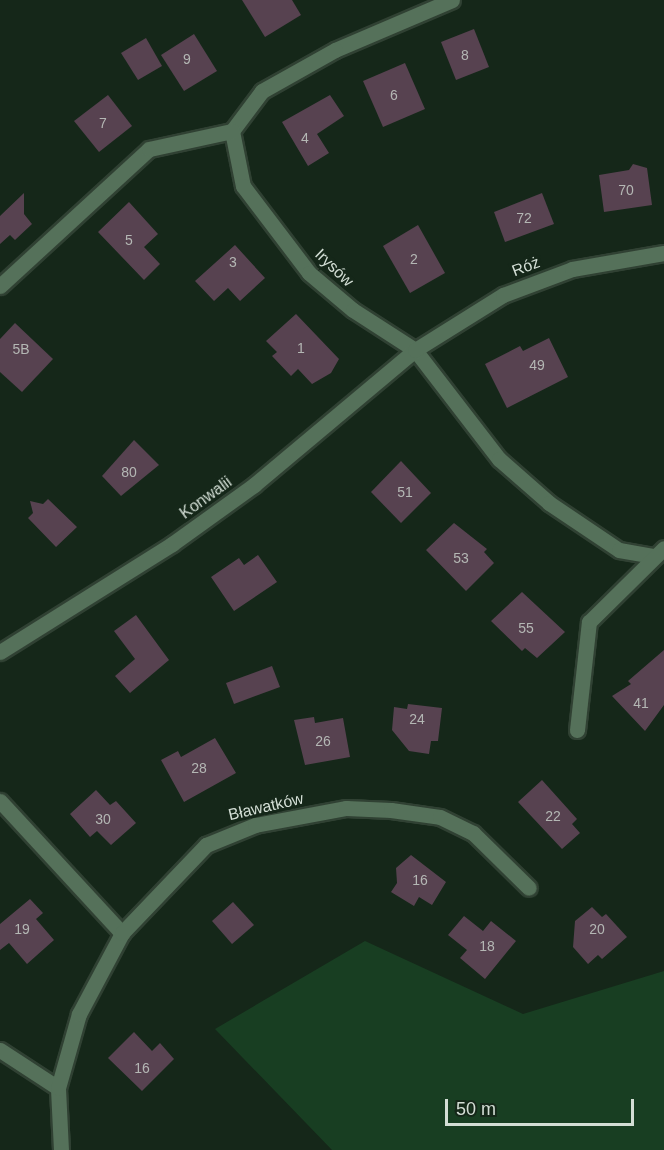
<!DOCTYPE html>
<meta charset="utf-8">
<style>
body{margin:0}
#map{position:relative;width:664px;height:1150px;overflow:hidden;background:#152719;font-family:Helvetica,sans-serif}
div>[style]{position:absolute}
.green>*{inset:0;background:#183e22}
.building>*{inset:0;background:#574250}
.roads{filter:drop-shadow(2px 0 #304133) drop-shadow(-2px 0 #304133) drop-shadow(0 2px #304133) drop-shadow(0 -2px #304133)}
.minor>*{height:15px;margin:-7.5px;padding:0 7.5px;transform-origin:7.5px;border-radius:7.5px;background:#55715a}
span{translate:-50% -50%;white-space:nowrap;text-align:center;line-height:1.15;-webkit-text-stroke:6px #152719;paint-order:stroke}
.number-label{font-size:14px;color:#b4b7b4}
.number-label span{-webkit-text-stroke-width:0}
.street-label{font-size:16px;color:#d3ded5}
.scale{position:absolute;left:445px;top:1099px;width:189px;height:27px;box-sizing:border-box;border:3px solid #d3ded5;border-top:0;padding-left:8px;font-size:18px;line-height:21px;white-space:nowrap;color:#d3ded5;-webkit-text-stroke:4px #152719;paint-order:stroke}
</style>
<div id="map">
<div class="green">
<div style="clip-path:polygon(365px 941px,523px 1014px,664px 971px,664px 1150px,332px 1150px,215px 1029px)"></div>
</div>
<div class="building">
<div style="clip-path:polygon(242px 0,292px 0,301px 15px,265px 37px)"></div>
<div style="clip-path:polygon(474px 29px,489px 67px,456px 80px,441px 42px)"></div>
<div style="clip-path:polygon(194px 34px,217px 71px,184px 91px,161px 55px)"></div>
<div style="clip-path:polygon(146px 38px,162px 66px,138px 80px,121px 53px)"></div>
<div style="clip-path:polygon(405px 63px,425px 109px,383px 127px,363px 81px)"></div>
<div style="clip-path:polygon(108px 95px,132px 126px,99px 152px,74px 121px)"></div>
<div style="clip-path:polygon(330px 95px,344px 116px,317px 134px,329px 153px,308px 166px,282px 122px)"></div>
<div style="clip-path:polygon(633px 164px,647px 168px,652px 205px,604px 212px,599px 175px,629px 170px)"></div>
<div style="clip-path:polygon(24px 193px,24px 214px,32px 224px,15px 240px,10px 235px,0 244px,0 216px)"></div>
<div style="clip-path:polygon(542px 193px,554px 224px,505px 242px,494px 212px)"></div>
<div style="clip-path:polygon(129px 202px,158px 234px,144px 247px,160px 264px,144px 280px,98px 232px)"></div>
<div style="clip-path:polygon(418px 225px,445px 273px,410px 293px,383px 246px)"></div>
<div style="clip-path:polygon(235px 245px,265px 278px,240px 301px,228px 288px,214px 301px,195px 281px)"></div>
<div style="clip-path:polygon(296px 314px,339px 359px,331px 373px,312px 384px,298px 369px,291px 376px,272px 356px,277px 352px,266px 341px)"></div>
<div style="clip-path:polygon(15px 323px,53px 359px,22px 392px,0 372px,0 339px)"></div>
<div style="clip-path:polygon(549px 338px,568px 377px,507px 408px,485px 364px,520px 346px,523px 351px)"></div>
<div style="clip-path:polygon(134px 440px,159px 465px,121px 496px,102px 476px)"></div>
<div style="clip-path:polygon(401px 461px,431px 493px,401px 523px,371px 492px)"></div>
<div style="clip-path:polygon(48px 499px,77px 527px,56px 547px,28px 518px,33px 513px,30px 501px,43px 504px)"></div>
<div style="clip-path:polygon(454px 523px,487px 549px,484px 552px,494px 563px,466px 591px,426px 550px)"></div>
<div style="clip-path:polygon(258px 555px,277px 582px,234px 611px,211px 577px,239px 558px,244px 565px)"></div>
<div style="clip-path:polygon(522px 592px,565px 632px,537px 658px,525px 648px,522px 651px,491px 621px)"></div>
<div style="clip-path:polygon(136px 615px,169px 660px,130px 693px,115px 676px,135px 659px,114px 631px)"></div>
<div style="clip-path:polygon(664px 650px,664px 705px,645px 731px,612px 696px,631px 684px,628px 681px)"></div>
<div style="clip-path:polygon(272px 666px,280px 687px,234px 704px,226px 683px)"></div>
<div style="clip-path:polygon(408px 704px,442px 708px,438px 741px,431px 741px,429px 754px,409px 751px,392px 730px,394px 707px,407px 709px)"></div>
<div style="clip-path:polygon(314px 717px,315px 723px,343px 718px,350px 757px,305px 765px,294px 720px)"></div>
<div style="clip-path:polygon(215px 738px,236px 773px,184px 802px,161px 760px,178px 751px,181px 757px)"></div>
<div style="clip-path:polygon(542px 780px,577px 819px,572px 824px,580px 833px,562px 849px,518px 802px)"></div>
<div style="clip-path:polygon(96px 790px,110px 805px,116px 801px,136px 823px,111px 845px,97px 831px,90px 837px,70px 814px)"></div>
<div style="clip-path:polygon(411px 855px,446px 882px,432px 905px,419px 897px,414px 906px,391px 892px,397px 883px,396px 868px)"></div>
<div style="clip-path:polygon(30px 899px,43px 913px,36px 919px,54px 940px,27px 964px,9px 943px,0 950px,0 924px)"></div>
<div style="clip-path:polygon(233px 902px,254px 925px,232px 944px,212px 921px)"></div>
<div style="clip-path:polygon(592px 907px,602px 917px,606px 914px,627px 937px,602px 959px,598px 955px,588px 964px,573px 947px,575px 921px)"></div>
<div style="clip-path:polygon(464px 916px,483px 931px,491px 921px,516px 941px,485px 979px,460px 958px,467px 950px,448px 935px)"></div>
<div style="clip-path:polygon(134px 1032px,152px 1051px,160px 1043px,174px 1059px,142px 1091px,108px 1058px)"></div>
</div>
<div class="roads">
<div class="minor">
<div style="left:452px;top:0;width:127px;rotate:156.9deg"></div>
<div style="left:335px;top:50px;width:84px;rotate:150.7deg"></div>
<div style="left:262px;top:91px;width:50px;rotate:126.9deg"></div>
<div style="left:232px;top:131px;width:56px;rotate:78.7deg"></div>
<div style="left:243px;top:186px;width:109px;rotate:52.8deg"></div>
<div style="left:309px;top:273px;width:57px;rotate:40.1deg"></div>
<div style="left:353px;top:310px;width:74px;rotate:32.8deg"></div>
<div style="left:415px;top:350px;width:138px;rotate:52.4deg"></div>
<div style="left:499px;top:459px;width:67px;rotate:41.3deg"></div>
<div style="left:549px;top:503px;width:84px;rotate:33.9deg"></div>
<div style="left:619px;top:550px;width:34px;rotate:10deg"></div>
<div style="left:0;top:286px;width:202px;rotate:-42.6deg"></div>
<div style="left:149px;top:149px;width:85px;rotate:-12.2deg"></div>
<div style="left:0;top:652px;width:203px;rotate:-32.1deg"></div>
<div style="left:172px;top:544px;width:101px;rotate:-35.7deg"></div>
<div style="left:254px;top:485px;width:210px;rotate:-40deg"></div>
<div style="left:415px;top:350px;width:104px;rotate:-32deg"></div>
<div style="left:503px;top:295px;width:74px;rotate:-20.6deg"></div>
<div style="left:572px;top:269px;width:93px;rotate:-9.9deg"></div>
<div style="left:577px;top:730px;width:109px;rotate:-83.7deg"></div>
<div style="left:589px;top:622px;width:105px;rotate:-44.6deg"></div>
<div style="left:0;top:801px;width:180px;rotate:47.3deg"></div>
<div style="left:0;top:1050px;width:69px;rotate:33.2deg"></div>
<div style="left:61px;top:1150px;width:62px;rotate:-92.8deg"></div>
<div style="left:58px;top:1088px;width:77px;rotate:-74.2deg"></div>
<div style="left:79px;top:1014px;width:92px;rotate:-62deg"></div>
<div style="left:122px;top:933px;width:122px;rotate:-46.3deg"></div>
<div style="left:206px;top:845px;width:53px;rotate:-22.2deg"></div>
<div style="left:255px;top:825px;width:93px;rotate:-10.6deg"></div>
<div style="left:346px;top:808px;width:45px;rotate:2.5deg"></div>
<div style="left:391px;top:810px;width:49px;rotate:8.1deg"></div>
<div style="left:440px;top:817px;width:37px;rotate:26deg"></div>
<div style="left:473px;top:833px;width:78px;rotate:44.5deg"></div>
</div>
</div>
<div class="number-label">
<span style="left:465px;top:55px">8</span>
<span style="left:187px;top:59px">9</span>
<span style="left:394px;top:95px">6</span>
<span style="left:103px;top:123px">7</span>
<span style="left:305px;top:138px">4</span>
<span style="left:626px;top:190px">70</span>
<span style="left:524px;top:218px">72</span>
<span style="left:129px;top:240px">5</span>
<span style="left:414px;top:259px">2</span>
<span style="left:233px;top:262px">3</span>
<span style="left:301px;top:348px">1</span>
<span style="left:21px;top:349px">5B</span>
<span style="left:537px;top:365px">49</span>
<span style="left:129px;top:472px">80</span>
<span style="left:405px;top:492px">51</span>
<span style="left:461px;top:558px">53</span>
<span style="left:526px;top:628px">55</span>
<span style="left:641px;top:703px">41</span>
<span style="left:417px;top:719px">24</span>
<span style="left:323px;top:741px">26</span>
<span style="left:199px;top:768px">28</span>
<span style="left:553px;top:816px">22</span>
<span style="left:103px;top:819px">30</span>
<span style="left:420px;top:880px">16</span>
<span style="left:22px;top:929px">19</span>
<span style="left:597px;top:929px">20</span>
<span style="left:487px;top:946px">18</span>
<span style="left:142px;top:1068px">16</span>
</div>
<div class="street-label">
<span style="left:526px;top:267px;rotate:-21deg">Róż</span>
<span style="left:334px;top:268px;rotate:44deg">Irysów</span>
<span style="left:206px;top:498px;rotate:-36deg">Konwalii</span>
<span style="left:266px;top:807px;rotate:-13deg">Bławatków</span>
</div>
<div class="scale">50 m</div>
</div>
